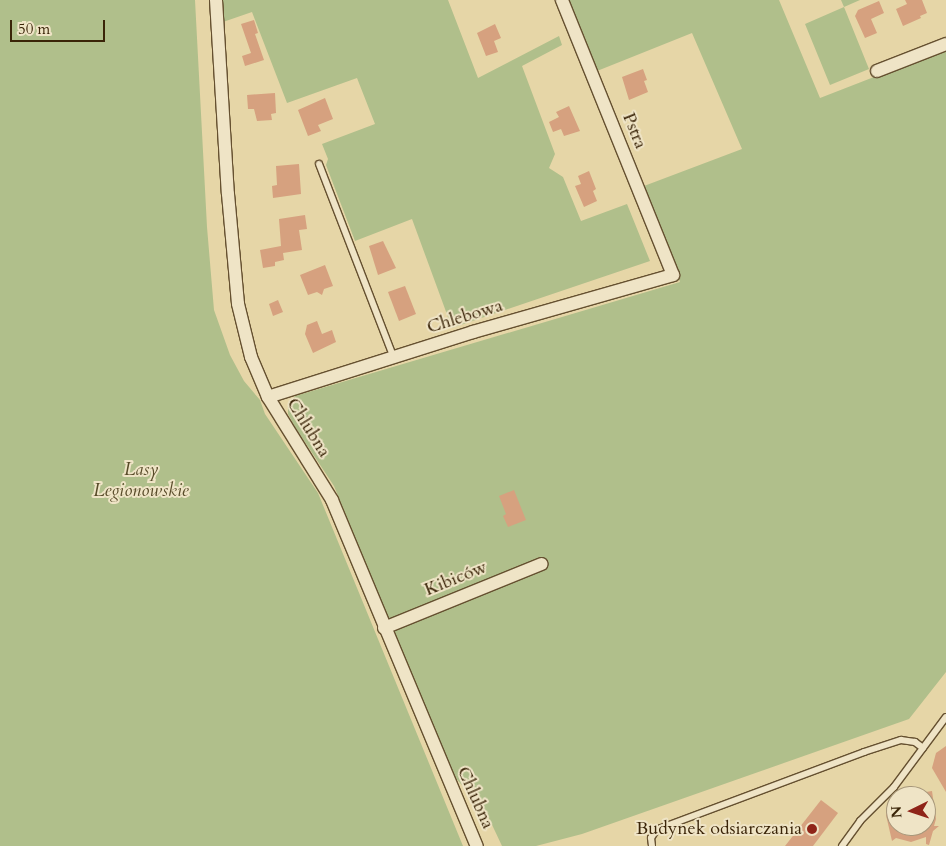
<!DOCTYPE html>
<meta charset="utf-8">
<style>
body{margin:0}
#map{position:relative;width:946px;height:846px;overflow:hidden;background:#e6d6a7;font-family:Cardo,serif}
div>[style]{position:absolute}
.green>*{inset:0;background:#b0bf8b}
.building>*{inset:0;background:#d6a17f}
.roads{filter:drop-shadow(1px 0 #655030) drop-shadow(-1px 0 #655030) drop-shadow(0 1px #655030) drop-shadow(0 -1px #655030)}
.lane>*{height:6px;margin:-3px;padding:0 3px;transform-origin:3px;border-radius:3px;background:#efe4c6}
.street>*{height:12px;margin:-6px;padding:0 6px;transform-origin:6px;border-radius:6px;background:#efe4c6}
.dots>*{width:14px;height:14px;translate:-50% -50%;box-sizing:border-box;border:2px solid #efe4c6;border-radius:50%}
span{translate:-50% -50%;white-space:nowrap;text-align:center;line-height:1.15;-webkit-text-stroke:4px #efe4c6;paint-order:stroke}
.street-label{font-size:18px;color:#3a2408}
.park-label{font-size:18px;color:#584b29;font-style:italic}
.poi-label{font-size:18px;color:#3a2408}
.right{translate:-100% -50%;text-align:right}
.north{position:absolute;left:886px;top:786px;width:50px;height:50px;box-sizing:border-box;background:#efe4c6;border:1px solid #a7977a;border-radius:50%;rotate:266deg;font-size:14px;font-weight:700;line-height:20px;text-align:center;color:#3a2408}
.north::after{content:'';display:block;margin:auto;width:18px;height:22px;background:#8f2418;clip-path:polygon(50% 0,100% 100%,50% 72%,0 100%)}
.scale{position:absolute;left:10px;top:20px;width:95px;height:22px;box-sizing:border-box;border:2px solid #3a2408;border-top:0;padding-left:6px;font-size:15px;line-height:18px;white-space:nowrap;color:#3a2408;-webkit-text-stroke:4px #efe4c6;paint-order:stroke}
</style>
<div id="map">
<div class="green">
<div style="clip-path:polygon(0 0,195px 0,207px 227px,214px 310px,230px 355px,244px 381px,260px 400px,265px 414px,318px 493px,463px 846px,0 846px)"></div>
<div style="clip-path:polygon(222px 0,448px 0,478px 78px,559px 36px,562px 45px,522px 66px,555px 154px,549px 168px,563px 177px,581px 221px,627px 204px,650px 261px,452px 328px,412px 219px,355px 241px,326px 165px,328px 159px,322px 144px,375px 124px,357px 78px,287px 103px,252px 12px,223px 22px)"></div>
<div style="clip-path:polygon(568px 0,779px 0,820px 98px,946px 49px,946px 672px,909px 719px,582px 834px,536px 846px,502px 846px,486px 812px,452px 774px,334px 486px,295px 427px,288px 414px,288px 405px,295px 396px,680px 282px,644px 186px,742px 149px,692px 33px,597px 71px)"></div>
<div style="clip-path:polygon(841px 0,860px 0,844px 7px,869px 69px,830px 85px,805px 24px,844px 7px)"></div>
</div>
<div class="building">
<div style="clip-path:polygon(905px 0,922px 0,927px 13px,920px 16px,921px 18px,903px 26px,896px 9px,907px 4px)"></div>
<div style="clip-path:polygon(879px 1px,884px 13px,871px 19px,877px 33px,865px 38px,855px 16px,858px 10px)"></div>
<div style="clip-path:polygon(254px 20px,258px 33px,255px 34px,264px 60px,245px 66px,242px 56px,251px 53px,241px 24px)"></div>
<div style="clip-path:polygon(495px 24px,501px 38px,494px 41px,498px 52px,486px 56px,477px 33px)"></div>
<div style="clip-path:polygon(643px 69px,647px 80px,644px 81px,648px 92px,629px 100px,622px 77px)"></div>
<div style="clip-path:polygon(275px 93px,276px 113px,271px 114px,272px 120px,257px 121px,254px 109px,248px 109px,247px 95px)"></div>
<div style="clip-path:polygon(325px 98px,333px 119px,318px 125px,321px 131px,308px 136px,298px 110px)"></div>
<div style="clip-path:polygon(569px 106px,580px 131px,564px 136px,561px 129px,553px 132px,549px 122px,559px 117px,556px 112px)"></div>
<div style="clip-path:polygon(299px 164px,301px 194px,273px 198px,272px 186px,277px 185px,276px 166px)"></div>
<div style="clip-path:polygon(589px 171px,596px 189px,593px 191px,597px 201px,584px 207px,575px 186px,581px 184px,578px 176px)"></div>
<div style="clip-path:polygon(305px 215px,307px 229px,299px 230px,302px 250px,283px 253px,284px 260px,275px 262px,275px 266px,263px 268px,260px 250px,281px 246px,279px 219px)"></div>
<div style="clip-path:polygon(383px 241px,396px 268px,378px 275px,369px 246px)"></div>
<div style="clip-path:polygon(325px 265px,333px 286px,324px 289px,322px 295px,317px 292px,308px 295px,300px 275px)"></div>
<div style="clip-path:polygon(405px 286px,416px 314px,399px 321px,388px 292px)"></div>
<div style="clip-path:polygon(278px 300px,283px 312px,273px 316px,269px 304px)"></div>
<div style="clip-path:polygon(317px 321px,322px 334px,332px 330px,336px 342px,313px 353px,305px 334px,307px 325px)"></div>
<div style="clip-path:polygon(514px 490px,526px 520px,508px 527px,503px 516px,506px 514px,499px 496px)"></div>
<div style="clip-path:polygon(946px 746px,946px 792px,932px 768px,936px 753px)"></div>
<div style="clip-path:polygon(932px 791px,936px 819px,934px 826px,939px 826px,933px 831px,929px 845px,926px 844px,926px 837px,911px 842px,896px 838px,892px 841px,886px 815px,892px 796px,896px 792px,896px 826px,926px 826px,926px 792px)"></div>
<div style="clip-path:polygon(821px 800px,838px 813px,813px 846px,785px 846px)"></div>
</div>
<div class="roads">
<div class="lane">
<div style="left:319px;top:164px;width:206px;rotate:68.9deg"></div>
<div style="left:652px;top:846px;width:8px;rotate:-97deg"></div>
<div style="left:651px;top:838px;width:7px;rotate:-56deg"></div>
<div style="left:655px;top:832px;width:7px;rotate:-34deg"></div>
<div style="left:661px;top:828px;width:217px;rotate:-20.5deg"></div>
<div style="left:864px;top:752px;width:39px;rotate:-18deg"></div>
<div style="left:901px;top:740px;width:14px;rotate:8deg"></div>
<div style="left:915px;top:742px;width:10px;rotate:37deg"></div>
<div style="left:842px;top:846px;width:31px;rotate:-54deg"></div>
<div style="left:860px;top:821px;width:48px;rotate:-45deg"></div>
<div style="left:894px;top:787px;width:87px;rotate:-53.4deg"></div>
</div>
<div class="street">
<div style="left:216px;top:0;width:194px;rotate:86.5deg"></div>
<div style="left:228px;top:194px;width:110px;rotate:84.8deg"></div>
<div style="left:238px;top:304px;width:55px;rotate:76.2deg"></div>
<div style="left:251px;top:357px;width:43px;rotate:67deg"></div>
<div style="left:268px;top:397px;width:121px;rotate:58.1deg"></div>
<div style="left:332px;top:500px;width:375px;rotate:67.3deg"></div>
<div style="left:877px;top:71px;width:74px;rotate:-21.4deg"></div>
<div style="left:268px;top:397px;width:215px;rotate:-17.6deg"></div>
<div style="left:473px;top:332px;width:208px;rotate:-15.9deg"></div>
<div style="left:673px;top:275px;width:297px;rotate:-112deg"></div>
<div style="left:384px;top:628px;width:170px;rotate:-22.1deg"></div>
</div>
</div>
<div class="dots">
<div style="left:812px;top:829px;background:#8f2418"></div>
</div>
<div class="street-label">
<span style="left:634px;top:131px;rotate:68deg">Pstra</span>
<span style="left:465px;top:317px;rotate:-17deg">Chlebowa</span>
<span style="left:308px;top:428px;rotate:58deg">Chlubna</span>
<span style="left:456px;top:579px;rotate:-22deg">Kibiców</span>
<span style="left:475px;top:798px;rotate:66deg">Chlubna</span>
</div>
<div class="park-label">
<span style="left:141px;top:481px">Lasy<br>Legionowskie</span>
</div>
<div class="poi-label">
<span class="right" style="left:802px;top:829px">Budynek odsiarczania</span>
</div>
<div class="north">N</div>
<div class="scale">50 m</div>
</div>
